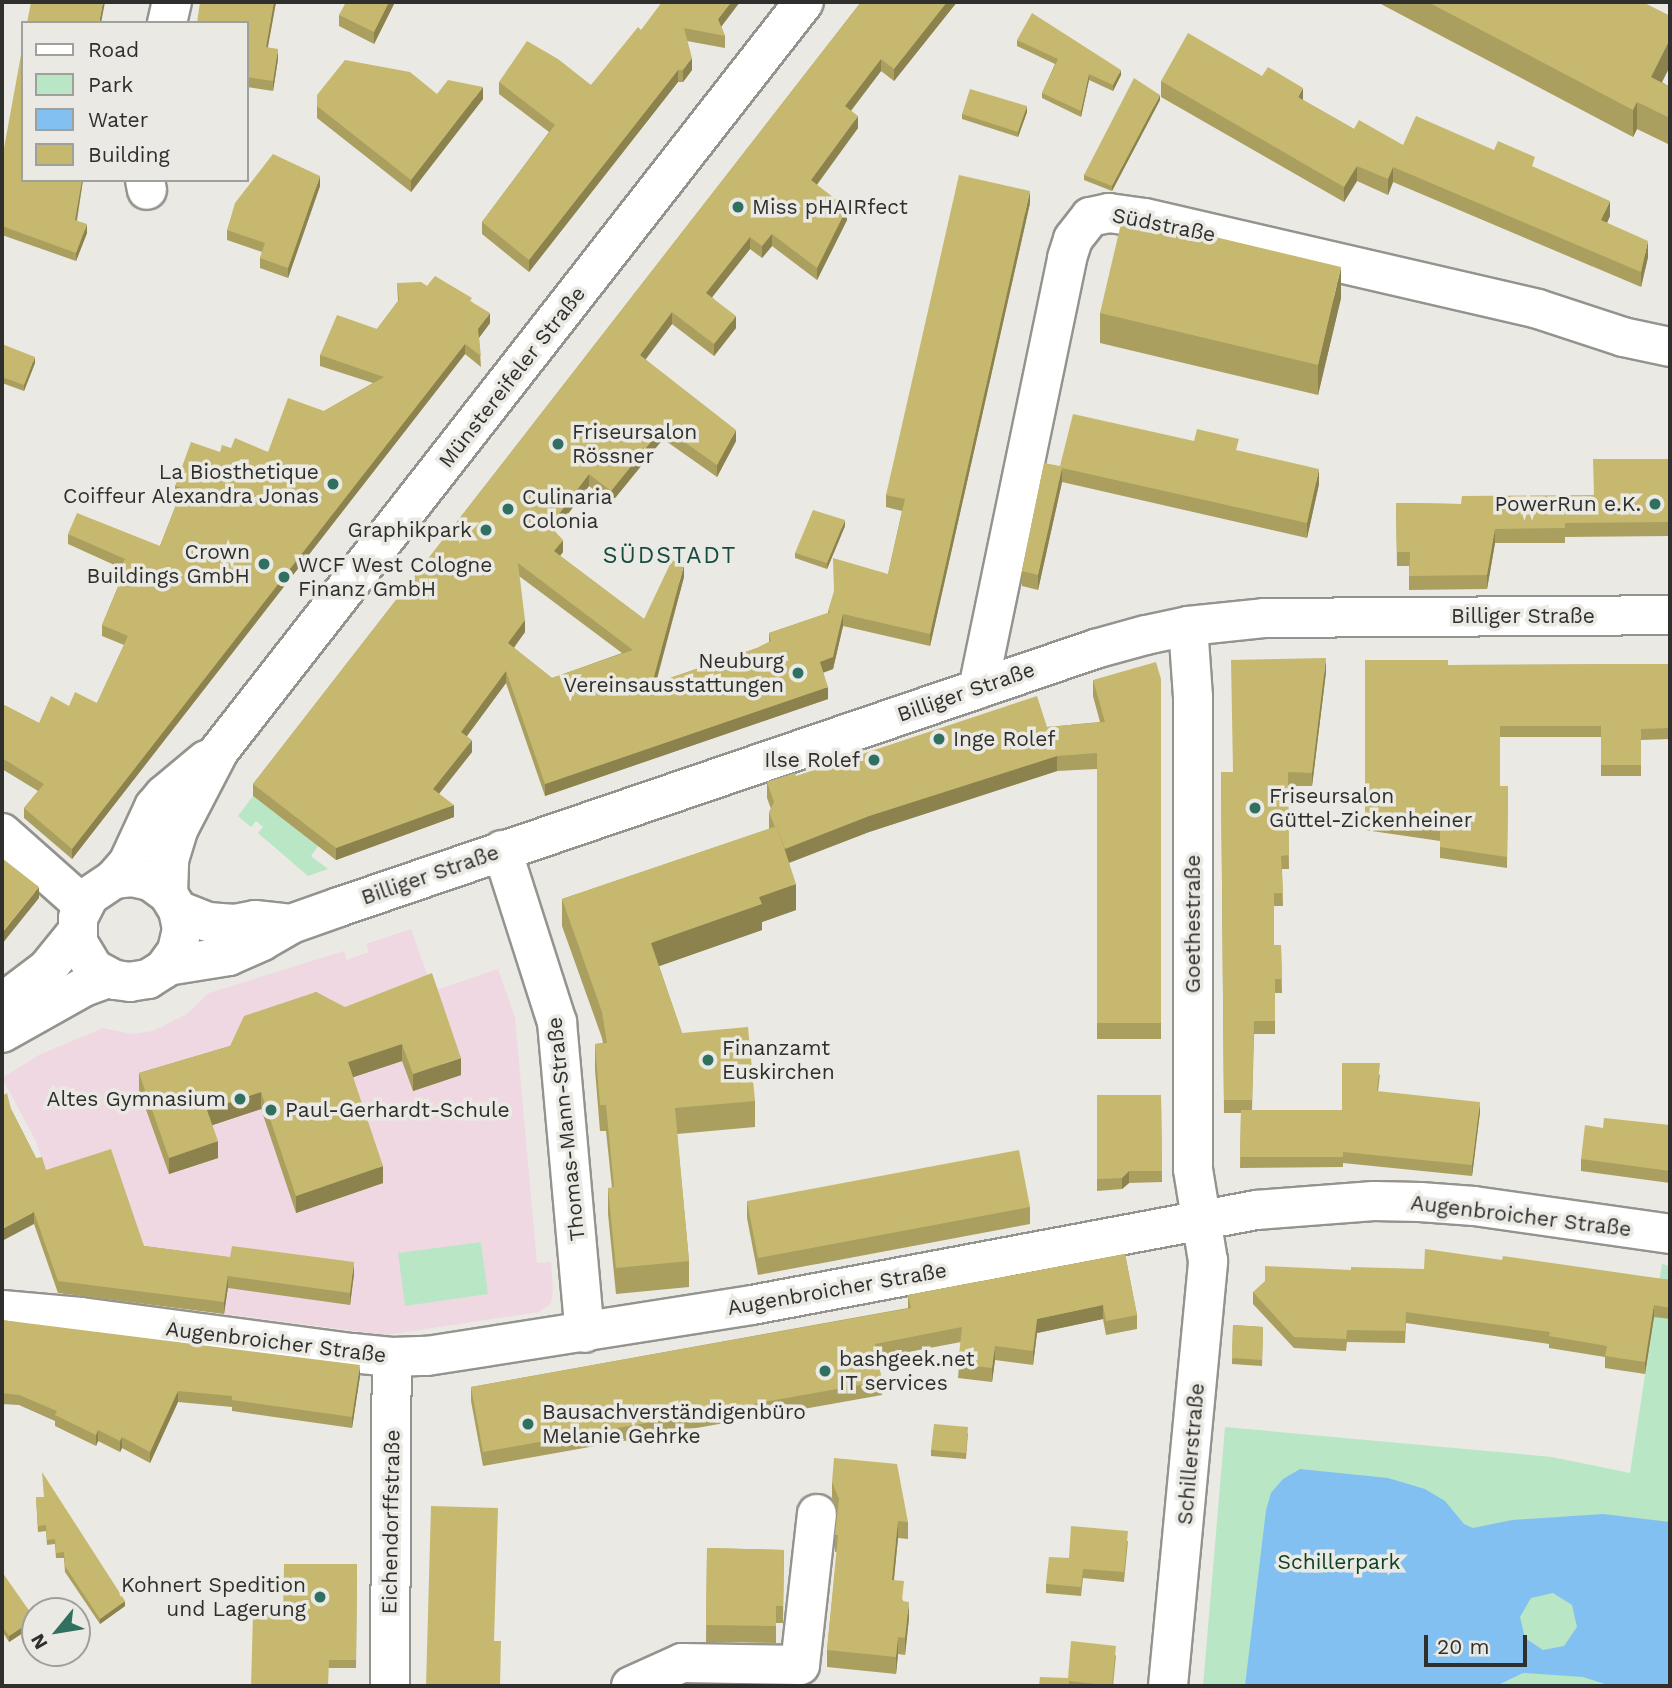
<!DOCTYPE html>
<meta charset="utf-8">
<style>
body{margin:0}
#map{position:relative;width:1672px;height:1688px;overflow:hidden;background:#eae9e4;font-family:"Work Sans",sans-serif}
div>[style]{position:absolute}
.education>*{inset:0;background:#f0d8e2}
.green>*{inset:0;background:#b9e7c5}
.water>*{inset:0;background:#83c0f2}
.roads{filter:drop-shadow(2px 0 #94938e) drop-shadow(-2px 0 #94938e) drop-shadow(0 2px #94938e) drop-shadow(0 -2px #94938e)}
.minor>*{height:38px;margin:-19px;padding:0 19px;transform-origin:19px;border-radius:19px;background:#fff}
.wall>*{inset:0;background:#aa9f5f}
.shaded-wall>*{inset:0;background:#8b824e}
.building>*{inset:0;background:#c6b96f}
.dots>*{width:19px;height:19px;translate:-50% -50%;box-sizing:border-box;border:4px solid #eae9e4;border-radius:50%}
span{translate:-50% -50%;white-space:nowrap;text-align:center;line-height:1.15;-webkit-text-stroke:7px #eae9e4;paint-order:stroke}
.poi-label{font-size:21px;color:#2f2f2d}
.left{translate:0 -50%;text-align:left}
.right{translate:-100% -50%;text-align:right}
.street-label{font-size:21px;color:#2f2f2d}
.park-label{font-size:21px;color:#0d4123}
.neighbourhood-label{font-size:23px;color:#164c40;letter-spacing:2px}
.frame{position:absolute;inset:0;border:4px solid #2f2f2d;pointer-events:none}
.legend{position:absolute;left:21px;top:21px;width:228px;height:161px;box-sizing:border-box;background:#eae9e4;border:2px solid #9f9f9b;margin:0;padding:9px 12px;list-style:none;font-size:21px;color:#2f2f2d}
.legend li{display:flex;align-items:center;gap:14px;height:35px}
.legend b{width:35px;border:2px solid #9f9f9b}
.north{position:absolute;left:21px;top:1597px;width:70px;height:70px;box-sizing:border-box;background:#eae9e4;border:2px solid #9f9f9b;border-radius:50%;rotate:240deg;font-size:19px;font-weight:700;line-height:28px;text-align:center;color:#2f2f2d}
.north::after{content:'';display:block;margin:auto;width:24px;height:32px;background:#2f7061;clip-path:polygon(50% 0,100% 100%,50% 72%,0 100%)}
.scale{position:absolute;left:1424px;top:1635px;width:103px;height:32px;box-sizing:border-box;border:4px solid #2f2f2d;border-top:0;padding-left:9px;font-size:21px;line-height:24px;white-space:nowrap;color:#2f2f2d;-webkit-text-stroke:5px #eae9e4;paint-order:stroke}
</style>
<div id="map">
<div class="education">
<div style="clip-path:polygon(411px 929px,433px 991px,498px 969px,515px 1018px,537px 1263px,551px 1262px,553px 1291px,551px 1303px,539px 1312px,386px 1335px,86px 1296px,36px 1141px,2px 1078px,39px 1055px,103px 1028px,132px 1034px,153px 1031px,187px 1014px,209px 993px,344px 951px,347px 960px,369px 952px,366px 944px)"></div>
</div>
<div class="green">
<div style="clip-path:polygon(253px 796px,318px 846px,311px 856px,328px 869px,308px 876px,258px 833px,263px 827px,256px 821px,251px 827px,238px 816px)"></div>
<div style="clip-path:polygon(481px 1242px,488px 1294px,405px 1306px,398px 1253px)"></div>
<div style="clip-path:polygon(1662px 1264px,1670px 1266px,1670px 1686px,1203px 1686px,1225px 1427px,1552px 1457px,1630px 1473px)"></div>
</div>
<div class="water">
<div style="clip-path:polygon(evenodd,1300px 1469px,1388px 1478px,1425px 1489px,1445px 1501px,1464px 1524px,1473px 1528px,1512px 1520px,1603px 1514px,1670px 1522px,1670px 1686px,1611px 1686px,1583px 1677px,1523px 1673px,1496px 1686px,1245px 1686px,1266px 1510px,1271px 1493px,1283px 1479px,1300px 1469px,1553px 1593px,1572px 1605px,1577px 1627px,1564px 1646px,1543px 1650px,1525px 1638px,1520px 1617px,1531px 1598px,1553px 1593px)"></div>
</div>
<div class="roads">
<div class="minor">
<div style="left:167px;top:23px;width:22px;rotate:-77deg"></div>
<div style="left:145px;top:180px;width:10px;rotate:79deg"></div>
<div style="left:978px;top:689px;width:440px;rotate:-78.3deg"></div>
<div style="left:1067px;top:258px;width:20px;rotate:-72deg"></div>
<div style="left:1073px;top:239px;width:28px;rotate:-52deg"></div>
<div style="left:1090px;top:217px;width:19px;rotate:-12deg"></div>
<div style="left:1109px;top:213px;width:36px;rotate:8deg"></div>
<div style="left:1145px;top:218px;width:403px;rotate:13deg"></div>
<div style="left:1538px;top:309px;width:89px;rotate:18.2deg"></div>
<div style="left:1623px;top:337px;width:48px;rotate:12deg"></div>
<div style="left:2px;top:833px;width:108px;rotate:41.6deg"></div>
<div style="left:502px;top:850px;width:181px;rotate:72.3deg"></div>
<div style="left:557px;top:1022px;width:312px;rotate:84.9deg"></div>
<div style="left:114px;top:879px;width:18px;rotate:-6deg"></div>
<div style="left:132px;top:877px;width:18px;rotate:13deg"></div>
<div style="left:150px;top:881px;width:22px;rotate:36deg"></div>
<div style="left:168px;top:894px;width:19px;rotate:58deg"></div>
<div style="left:178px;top:910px;width:19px;rotate:78deg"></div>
<div style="left:182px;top:929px;width:23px;rotate:103deg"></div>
<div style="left:177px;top:951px;width:22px;rotate:126deg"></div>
<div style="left:164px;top:969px;width:19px;rotate:148deg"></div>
<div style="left:148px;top:979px;width:18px;rotate:171deg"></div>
<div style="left:130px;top:982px;width:15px;rotate:-172deg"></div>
<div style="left:115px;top:980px;width:24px;rotate:-152deg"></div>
<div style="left:94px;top:969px;width:31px;rotate:-121deg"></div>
<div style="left:78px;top:942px;width:24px;rotate:-90deg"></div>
<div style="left:78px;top:918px;width:25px;rotate:-63deg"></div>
<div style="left:89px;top:896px;width:30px;rotate:-34deg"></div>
<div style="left:114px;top:879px;width:21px;rotate:-49deg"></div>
<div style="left:128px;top:863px;width:62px;rotate:-65.1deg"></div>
<div style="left:154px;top:807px;width:16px;rotate:-50deg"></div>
<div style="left:164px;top:795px;width:55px;rotate:-39.8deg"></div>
<div style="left:168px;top:894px;width:34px;rotate:-88deg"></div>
<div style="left:169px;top:860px;width:34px;rotate:-73deg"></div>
<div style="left:179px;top:828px;width:87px;rotate:-62.5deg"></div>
<div style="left:219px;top:751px;width:950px;rotate:-52.01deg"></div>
<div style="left:178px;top:910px;width:32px;rotate:22deg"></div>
<div style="left:208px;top:922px;width:27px;rotate:4deg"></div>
<div style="left:235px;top:924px;width:20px;rotate:-11deg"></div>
<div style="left:255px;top:920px;width:30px;rotate:6deg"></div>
<div style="left:167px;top:966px;width:63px;rotate:-9.2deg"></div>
<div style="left:229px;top:956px;width:36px;rotate:-24deg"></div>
<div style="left:262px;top:941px;width:34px;rotate:-30deg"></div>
<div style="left:291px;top:924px;width:51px;rotate:-19.5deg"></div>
<div style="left:339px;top:907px;width:799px;rotate:-18.84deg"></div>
<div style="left:1095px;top:649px;width:53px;rotate:-15.4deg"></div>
<div style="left:1146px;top:635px;width:43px;rotate:-12.1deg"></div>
<div style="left:1188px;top:626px;width:76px;rotate:-6deg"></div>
<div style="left:1264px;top:618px;width:406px;rotate:-0.4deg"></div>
<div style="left:2px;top:1003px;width:56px;rotate:-37.1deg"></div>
<div style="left:47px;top:969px;width:48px;rotate:-51deg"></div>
<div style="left:2px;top:1033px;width:94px;rotate:-29.3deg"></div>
<div style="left:84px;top:987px;width:27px;rotate:-20deg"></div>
<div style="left:2px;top:1310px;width:79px;rotate:5.1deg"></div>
<div style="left:81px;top:1317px;width:273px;rotate:7.6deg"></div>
<div style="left:352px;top:1353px;width:40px;rotate:5.7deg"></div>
<div style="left:392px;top:1357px;width:35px;rotate:-2deg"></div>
<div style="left:427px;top:1356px;width:329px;rotate:-8.9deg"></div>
<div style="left:752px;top:1305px;width:513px;rotate:-10.67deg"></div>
<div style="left:1256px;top:1210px;width:118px;rotate:-4.4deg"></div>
<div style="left:1374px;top:1201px;width:46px;rotate:1.2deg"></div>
<div style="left:1420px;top:1202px;width:54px;rotate:4.2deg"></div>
<div style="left:1474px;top:1206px;width:198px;rotate:8.1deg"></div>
<div style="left:390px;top:1686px;width:329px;rotate:-89.7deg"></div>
<div style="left:631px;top:1686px;width:56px;rotate:-24.3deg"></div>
<div style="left:682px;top:1663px;width:118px;rotate:1deg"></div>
<div style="left:800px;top:1665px;width:152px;rotate:-83.6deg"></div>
<div style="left:1168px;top:1686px;width:427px;rotate:-84.6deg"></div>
<div style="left:1208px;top:1261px;width:93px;rotate:-99.3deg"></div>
<div style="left:1193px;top:1169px;width:472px;rotate:-90deg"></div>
<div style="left:1193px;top:697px;width:71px;rotate:-94deg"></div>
</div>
</div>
<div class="wall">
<div style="clip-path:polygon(200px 2px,276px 2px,268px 47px,278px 59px,273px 91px,247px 87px,247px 23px)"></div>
<div style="clip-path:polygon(394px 2px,394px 4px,374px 44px,339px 26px,339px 15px)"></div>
<div style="clip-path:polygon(evenodd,861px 2px,957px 2px,894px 81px,881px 71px,851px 111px,858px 128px,817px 185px,847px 220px,817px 280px,772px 246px,762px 258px,750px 249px,712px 297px,736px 328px,714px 356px,672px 324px,645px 359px,736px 441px,717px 477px,663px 439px,611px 503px,589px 486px,555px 531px,563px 552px,560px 556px,644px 619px,684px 577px,656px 683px,757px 648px,769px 642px,769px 633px,828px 613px,828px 611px,888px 574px,902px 511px,886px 507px,886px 495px,1030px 203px,930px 646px,843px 626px,833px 669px,823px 672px,828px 699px,545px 796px,506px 683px,467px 736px,472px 752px,439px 794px,454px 817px,336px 860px,253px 796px,253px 784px,861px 2px,519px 576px,622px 653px,552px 678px,514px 648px,525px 632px,519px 576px)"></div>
<div style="clip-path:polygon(1377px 2px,1642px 2px,1670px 16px,1670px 66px,1662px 82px,1670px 87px,1670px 145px,1637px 129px,1633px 137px)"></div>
<div style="clip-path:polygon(721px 26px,725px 36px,725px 48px,687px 41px,692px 70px,683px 82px,678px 82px,529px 272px,482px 234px,482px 222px,549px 132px,499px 94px,499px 82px,591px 85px,641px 30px)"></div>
<div style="clip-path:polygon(1017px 40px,1121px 75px,1113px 91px,1089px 80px,1081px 117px,1042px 98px,1042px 93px,1055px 64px,1017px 46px)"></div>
<div style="clip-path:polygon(1161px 81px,1303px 100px,1354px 129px,1403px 145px,1535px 168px,1610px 216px,1607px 223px,1648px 257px,1641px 287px,1393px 182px,1388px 195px,1357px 181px,1344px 202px,1161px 97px)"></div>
<div style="clip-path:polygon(437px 94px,483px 99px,411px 192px,317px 118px,317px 95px)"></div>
<div style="clip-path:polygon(1160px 100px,1112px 191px,1084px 180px,1084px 175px)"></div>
<div style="clip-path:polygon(1027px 112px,1018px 137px,962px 119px,962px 114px)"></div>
<div style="clip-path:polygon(2px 159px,23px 180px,83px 180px,77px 221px,87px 233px,76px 261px,2px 235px)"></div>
<div style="clip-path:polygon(320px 186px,288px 278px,260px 268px,260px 258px,262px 252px,227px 240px,227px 230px)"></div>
<div style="clip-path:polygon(397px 283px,427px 286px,472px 302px,490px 323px,479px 338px,481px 367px,465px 354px,72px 859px,24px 818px,24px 808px,38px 791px,2px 769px,2px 704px,39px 723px,69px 706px,97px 703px,124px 645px,102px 636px,102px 625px,122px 577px,121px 577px,121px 568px,68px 544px,68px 534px,160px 546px,179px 497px,175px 496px,175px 486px,220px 452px,231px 448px,268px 452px,324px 411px,373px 383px,320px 366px,320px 355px,377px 329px,398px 301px)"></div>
<div style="clip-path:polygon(1341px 298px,1318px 395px,1100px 343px,1100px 313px)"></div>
<div style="clip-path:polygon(2px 344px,35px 363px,24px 391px,2px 383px)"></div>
<div style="clip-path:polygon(1239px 451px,1319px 484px,1307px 538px,1062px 482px,1038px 590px,1022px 586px,1022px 571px,1060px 466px)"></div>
<div style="clip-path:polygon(1670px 459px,1670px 536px,1565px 537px,1565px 543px,1495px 543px,1487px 589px,1409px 590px,1409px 566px,1397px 566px,1396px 503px,1461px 504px,1593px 495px)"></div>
<div style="clip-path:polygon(845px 526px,827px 569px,795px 558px,795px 553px)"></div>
<div style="clip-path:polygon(1365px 660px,1448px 665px,1670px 664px,1670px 739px,1641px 740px,1641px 776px,1601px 776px,1601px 737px,1500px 737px,1500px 786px,1508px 786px,1507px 868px,1440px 858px,1440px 841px,1365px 830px)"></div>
<div style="clip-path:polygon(1326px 672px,1312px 786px,1288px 786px,1289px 869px,1282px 869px,1283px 906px,1274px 906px,1274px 945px,1281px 945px,1282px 993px,1275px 993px,1275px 1034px,1254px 1034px,1252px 1110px,1342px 1110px,1380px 1074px,1378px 1092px,1480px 1112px,1472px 1176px,1343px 1163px,1343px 1167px,1240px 1168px,1241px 1113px,1224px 1113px,1221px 772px,1233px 772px)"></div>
<div style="clip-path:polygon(1161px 679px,1161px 1039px,1097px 1039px,1097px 769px,1057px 771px,869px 832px,789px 863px,796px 910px,762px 922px,762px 930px,659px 966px,682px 1033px,755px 1101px,755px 1127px,677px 1134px,689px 1261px,689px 1287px,616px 1294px,608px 1214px,608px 1188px,612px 1188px,606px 1131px,600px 1131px,595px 1070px,595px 1044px,603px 1043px,602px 1038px,562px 926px,562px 899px,769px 829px,769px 812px,771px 809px,767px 798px,767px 782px,1047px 727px,1100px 722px,1093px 696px,1093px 680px)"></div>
<div style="clip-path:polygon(316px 992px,461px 1075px,413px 1091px,402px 1061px,353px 1077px,383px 1183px,296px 1213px,261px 1109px,212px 1125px,218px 1158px,169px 1174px,139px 1090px,139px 1073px,230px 1046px)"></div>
<div style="clip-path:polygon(1097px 1095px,1161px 1095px,1162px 1182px,1129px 1183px,1122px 1189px,1097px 1191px)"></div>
<div style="clip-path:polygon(11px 1109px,36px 1158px,46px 1170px,144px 1246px,354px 1274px,350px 1305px,228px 1288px,228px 1287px,224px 1314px,58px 1293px,34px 1224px)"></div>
<div style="clip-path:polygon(1670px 1125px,1670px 1183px,1581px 1171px,1581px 1159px,1603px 1128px)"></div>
<div style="clip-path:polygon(747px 1201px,1030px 1207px,1030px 1224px,758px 1275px,747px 1218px)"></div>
<div style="clip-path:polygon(1125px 1254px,1137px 1315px,1137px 1329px,1106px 1335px,1103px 1319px,1037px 1333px,1033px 1365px,995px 1360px,992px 1382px,958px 1378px,961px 1342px,877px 1358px,882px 1381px,882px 1395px,483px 1466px,471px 1401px,471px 1387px,908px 1308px,908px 1295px)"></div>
<div style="clip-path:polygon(1502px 1260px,1670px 1280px,1670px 1319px,1654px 1317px,1645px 1374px,1605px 1368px,1605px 1357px,1549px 1348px,1549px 1344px,1406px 1323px,1405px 1343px,1347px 1342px,1346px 1351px,1294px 1348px,1253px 1304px,1253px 1292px,1351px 1270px,1424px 1269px)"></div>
<div style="clip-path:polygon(2px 1320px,360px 1376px,352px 1428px,232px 1411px,232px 1407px,178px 1402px,150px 1463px,122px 1448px,120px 1452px,98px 1441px,96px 1446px,55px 1426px,55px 1421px,19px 1405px,2px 1404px)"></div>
<div style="clip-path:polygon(1233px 1325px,1263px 1327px,1262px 1366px,1232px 1364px)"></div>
<div style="clip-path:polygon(968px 1433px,966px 1459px,931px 1456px,931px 1450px)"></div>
<div style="clip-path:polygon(832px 1482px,908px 1522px,908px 1539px,898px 1538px,894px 1580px,903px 1601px,909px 1618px,905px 1655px,898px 1654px,896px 1674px,827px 1667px,827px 1650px,837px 1552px,835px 1552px,835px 1535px,837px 1512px,832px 1498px)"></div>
<div style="clip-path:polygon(36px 1497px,125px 1606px,100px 1624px,65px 1572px,64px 1558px,56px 1558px,55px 1544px,47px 1545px,46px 1531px,38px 1532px)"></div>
<div style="clip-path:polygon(1128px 1541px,1124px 1582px,1083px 1578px,1081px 1596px,1046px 1593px,1046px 1584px,1069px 1558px)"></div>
<div style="clip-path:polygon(707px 1548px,784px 1550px,783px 1623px,776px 1623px,776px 1643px,706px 1642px)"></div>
<div style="clip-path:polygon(357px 1564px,356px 1668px,329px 1668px,283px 1614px)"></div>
<div style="clip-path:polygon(2px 1572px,35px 1625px,9px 1642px,2px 1631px)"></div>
<div style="clip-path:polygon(1116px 1655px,1113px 1686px,1039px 1686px,1068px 1678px)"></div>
</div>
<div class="shaded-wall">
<div style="clip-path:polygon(103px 2px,105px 2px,101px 23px,99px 23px)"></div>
<div style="clip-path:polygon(274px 2px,276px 2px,266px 56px,266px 47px)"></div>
<div style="clip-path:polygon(389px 2px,394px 2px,394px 4px,374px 44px,374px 32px)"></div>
<div style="clip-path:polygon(731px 2px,740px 2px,718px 31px,718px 19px)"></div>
<div style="clip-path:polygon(947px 2px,957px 2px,894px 81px,894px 69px)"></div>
<div style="clip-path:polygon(1670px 39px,1670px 66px,1651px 104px,1651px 77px)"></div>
<div style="clip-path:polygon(278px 49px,278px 59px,273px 91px,273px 81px)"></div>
<div style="clip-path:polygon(692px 58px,692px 70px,683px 82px,683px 70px)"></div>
<div style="clip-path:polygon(881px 59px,881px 71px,845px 118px,845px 106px)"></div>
<div style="clip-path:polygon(678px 70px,678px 82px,529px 272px,529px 260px)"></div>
<div style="clip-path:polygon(1121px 70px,1121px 75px,1113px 91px,1113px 85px)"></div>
<div style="clip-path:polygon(1089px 74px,1089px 80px,1081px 117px,1081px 111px)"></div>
<div style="clip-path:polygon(483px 87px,483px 99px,411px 192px,411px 180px)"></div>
<div style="clip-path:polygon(1303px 88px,1303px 104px,1298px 97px)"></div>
<div style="clip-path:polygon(1160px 95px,1160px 100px,1112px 191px,1112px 186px)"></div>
<div style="clip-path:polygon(1637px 102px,1637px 129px,1633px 137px,1633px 110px)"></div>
<div style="clip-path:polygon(1027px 106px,1027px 112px,1018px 137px,1018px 132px)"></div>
<div style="clip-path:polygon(858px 116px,858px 128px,811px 192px,811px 180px)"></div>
<div style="clip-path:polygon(1357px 166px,1357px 181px,1344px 202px,1344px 187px)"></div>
<div style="clip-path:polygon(1393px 167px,1393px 182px,1388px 195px,1388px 179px)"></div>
<div style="clip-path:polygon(320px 176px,320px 186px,288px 278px,288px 268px)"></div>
<div style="clip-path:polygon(82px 180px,83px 180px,75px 229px,75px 220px)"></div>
<div style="clip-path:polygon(1030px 191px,1030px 203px,930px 646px,930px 634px)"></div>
<div style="clip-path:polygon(1610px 201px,1610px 216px,1601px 236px,1601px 220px)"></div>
<div style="clip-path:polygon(847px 208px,847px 220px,817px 280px,817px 268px)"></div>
<div style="clip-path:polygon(87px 224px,87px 233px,76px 261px,76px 253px)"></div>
<div style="clip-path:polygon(772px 234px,772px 246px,762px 258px,762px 246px)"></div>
<div style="clip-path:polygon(750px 237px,750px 249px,706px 305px,706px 293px)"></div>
<div style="clip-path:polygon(1648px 241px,1648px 257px,1641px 287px,1641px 272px)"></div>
<div style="clip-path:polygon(1341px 267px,1341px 298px,1318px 395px,1318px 365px)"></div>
<div style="clip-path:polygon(672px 312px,672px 324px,640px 367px,640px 355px)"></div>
<div style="clip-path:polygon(490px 313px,490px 323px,478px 339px,478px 329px)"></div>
<div style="clip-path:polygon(736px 316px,736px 328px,714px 356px,714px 344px)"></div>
<div style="clip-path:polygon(465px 344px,465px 354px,72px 859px,72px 849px)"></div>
<div style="clip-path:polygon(35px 357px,35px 363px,24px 391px,24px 385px)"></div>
<div style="clip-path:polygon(663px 427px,663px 439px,611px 503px,611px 491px)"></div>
<div style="clip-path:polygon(736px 430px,736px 441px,717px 477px,717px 465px)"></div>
<div style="clip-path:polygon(1062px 468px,1062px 482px,1038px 590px,1038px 575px)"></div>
<div style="clip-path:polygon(1319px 469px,1319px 484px,1307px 538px,1307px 523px)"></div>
<div style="clip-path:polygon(589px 474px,589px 486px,550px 538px,550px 526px)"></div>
<div style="clip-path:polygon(845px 520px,845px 526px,827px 569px,827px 563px)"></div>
<div style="clip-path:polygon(1495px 529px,1495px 543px,1487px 589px,1487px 575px)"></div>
<div style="clip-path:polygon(563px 540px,563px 552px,554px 563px,554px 551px)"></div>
<div style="clip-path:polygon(684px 565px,684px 577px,652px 696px,652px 684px)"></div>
<div style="clip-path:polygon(843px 614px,843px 626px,833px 669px,820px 674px,820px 662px)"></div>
<div style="clip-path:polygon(525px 620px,525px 632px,508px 655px,508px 643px)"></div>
<div style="clip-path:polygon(1326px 658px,1326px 672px,1312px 786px,1312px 773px)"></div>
<div style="clip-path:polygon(506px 671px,506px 683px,461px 744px,461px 732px)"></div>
<div style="clip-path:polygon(828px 687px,828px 699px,545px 796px,545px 784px)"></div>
<div style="clip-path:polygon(472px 740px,472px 752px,433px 801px,433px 789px)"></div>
<div style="clip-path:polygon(1057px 756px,1057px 771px,869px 832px,783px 865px,783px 849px,869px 816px)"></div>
<div style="clip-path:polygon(454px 805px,454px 817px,336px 860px,336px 848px)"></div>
<div style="clip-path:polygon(796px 884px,796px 910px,762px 922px,762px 930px,651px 969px,651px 943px,759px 897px)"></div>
<div style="clip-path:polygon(39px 887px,39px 898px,2px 944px,2px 933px)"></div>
<div style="clip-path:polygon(402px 1044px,402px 1061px,348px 1079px,348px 1062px)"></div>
<div style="clip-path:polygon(461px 1058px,461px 1075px,413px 1091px,413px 1074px)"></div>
<div style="clip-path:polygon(261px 1092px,261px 1109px,207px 1127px,207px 1110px)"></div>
<div style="clip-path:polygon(1480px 1102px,1480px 1112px,1472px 1176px,1472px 1165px)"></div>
<div style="clip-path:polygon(218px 1141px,218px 1158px,169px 1174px,169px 1158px)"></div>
<div style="clip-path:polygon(383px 1166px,383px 1183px,296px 1213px,296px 1196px)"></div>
<div style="clip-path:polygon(1129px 1171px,1129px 1183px,1122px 1189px,1122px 1178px)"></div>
<div style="clip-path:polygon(34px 1212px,34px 1224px,2px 1241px,2px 1229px)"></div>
<div style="clip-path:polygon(354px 1262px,354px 1274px,350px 1305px,350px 1293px)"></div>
<div style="clip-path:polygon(228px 1276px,228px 1287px,224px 1314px,224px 1302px)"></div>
<div style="clip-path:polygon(1103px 1305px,1103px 1319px,1037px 1333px,1033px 1365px,1033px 1351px,1037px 1319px)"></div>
<div style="clip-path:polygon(1654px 1305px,1654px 1317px,1645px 1374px,1645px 1362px)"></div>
<div style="clip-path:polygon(995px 1346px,995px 1360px,992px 1382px,992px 1368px)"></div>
<div style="clip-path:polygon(360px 1365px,360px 1376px,352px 1428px,352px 1417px)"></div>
<div style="clip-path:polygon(178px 1391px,178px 1402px,150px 1463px,150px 1452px)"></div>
<div style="clip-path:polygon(98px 1430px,98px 1441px,96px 1446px,96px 1435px)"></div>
<div style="clip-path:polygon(122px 1437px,122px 1448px,120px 1452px,120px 1441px)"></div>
<div style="clip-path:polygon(898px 1521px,898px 1538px,892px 1596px,892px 1580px)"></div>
<div style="clip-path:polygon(125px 1601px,125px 1606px,100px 1624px,100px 1619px)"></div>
<div style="clip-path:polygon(909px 1602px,909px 1618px,905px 1655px,905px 1638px)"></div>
<div style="clip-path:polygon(35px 1619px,35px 1625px,9px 1642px,9px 1636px)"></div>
<div style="clip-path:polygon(898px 1637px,898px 1654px,896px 1674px,896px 1657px)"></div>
</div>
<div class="building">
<div style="clip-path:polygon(31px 2px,103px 2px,99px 23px,27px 23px)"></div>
<div style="clip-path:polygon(200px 2px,274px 2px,266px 47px,278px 49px,273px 81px,247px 77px,247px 23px,197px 23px)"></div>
<div style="clip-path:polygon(346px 2px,389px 2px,374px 32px,339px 15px)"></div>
<div style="clip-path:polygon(662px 2px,731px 2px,718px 19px,725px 36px,684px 28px,692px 58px,683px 70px,678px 70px,529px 260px,482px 222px,555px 125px,499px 82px,527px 41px,558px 59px,591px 85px,638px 27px,641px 30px)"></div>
<div style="clip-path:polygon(evenodd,861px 2px,947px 2px,894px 69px,881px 59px,845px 106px,858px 116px,811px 180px,847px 208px,817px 268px,772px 234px,762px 246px,750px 237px,706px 293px,736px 316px,714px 344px,672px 312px,640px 355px,736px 430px,717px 465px,663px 427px,611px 491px,589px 474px,550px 526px,563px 540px,554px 551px,644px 619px,672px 560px,684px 565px,652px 684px,757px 648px,771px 641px,769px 633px,831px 612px,828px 611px,834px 591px,833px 558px,888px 574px,905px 499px,886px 495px,959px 175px,1030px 191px,930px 634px,843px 614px,833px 657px,820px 662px,828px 687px,545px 784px,506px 671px,461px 732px,472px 740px,433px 789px,454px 805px,336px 848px,253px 784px,861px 2px,518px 563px,633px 650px,552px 678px,508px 643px,525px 620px,518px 563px)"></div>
<div style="clip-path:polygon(1428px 2px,1642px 2px,1670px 16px,1670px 39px,1651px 77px,1670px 87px,1670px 118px,1637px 102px,1633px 110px)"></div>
<div style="clip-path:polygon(1032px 13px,1121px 70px,1113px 85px,1089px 74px,1081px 111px,1042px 93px,1058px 59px,1017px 40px)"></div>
<div style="clip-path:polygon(1188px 33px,1262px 76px,1268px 67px,1303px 88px,1298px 97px,1354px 129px,1359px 120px,1403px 145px,1416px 116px,1494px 150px,1498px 141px,1535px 157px,1532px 166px,1610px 201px,1601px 220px,1648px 241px,1641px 272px,1393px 167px,1388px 179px,1357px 166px,1344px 187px,1161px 81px)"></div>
<div style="clip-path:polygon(23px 44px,23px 180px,82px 180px,75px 220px,87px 224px,76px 253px,2px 226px,2px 159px)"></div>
<div style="clip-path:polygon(345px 60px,410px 72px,437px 94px,448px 80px,483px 87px,411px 180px,317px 106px,317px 95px)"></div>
<div style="clip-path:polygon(1134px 78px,1160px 95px,1112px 186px,1084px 175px)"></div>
<div style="clip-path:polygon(970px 89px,1027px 106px,1018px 132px,962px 114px)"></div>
<div style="clip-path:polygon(273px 154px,320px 176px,288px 268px,260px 258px,265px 243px,227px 230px,235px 203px)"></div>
<div style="clip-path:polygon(1123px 215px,1341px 267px,1318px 365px,1100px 313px)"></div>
<div style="clip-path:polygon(435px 276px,472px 298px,470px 301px,490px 313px,478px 329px,481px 356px,465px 344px,72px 849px,24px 808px,44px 784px,2px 758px,2px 704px,39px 723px,51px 696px,69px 706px,75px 692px,97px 703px,128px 636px,102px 625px,126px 568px,121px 567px,125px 559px,68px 534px,77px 513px,160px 546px,183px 488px,175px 486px,191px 442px,220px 452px,222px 445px,231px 448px,235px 438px,268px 452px,288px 398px,324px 411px,384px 377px,320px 355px,337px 315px,377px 329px,399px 300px,397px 283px,421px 282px,427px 286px)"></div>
<div style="clip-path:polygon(2px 344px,35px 357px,24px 385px,2px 377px)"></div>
<div style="clip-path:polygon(1073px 414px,1194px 441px,1197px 429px,1239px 439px,1236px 450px,1319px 469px,1307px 523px,1062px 468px,1038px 575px,1022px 571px,1044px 463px,1060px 466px)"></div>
<div style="clip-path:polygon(1593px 459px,1670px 459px,1670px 522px,1565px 523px,1565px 528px,1495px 529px,1487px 575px,1409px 576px,1410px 552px,1397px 552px,1396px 503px,1461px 504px,1462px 496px,1594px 495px)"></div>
<div style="clip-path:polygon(813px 510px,845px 520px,827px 563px,795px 553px)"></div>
<div style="clip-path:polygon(1326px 658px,1312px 773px,1288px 772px,1289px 855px,1281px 856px,1283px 893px,1274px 893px,1274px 945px,1281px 945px,1282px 979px,1275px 979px,1275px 1021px,1254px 1021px,1252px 1100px,1224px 1100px,1221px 772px,1233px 772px,1231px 660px)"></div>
<div style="clip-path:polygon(1365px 660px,1448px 660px,1448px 665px,1670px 664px,1670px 728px,1641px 729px,1641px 765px,1601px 765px,1601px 726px,1500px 726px,1500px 786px,1508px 786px,1507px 857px,1440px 847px,1440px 830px,1365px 819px)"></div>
<div style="clip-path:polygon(1156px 662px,1161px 679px,1161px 1023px,1097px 1023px,1097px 753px,1057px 756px,869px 816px,785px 849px,777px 826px,775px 827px,769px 812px,774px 802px,767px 782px,795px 773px,796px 776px,1037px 696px,1047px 727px,1105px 722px,1093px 680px)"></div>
<div style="clip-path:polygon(777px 826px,796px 884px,759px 897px,762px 904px,651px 943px,682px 1033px,748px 1027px,755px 1101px,675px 1108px,689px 1261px,616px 1268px,608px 1188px,614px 1187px,606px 1105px,600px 1105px,595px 1044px,607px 1043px,602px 1012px,562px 899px)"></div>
<div style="clip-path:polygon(2px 858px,39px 887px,2px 933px)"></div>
<div style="clip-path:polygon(432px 973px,461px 1058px,413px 1074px,402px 1044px,348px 1062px,383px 1166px,296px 1196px,261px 1092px,207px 1110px,218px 1141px,169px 1158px,139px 1073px,230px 1046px,244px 1016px,316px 992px,345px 1007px)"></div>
<div style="clip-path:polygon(1342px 1063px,1380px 1063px,1377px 1091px,1480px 1102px,1472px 1165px,1343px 1152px,1343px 1157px,1240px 1157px,1241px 1110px,1342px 1110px)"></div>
<div style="clip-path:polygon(7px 1093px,11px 1109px,36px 1158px,42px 1157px,46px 1170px,111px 1149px,144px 1246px,230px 1257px,232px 1246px,354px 1262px,350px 1293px,228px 1276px,229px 1268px,224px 1302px,58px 1281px,34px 1212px,2px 1229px,2px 1096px)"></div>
<div style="clip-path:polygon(1097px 1095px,1161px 1095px,1162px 1171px,1129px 1171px,1122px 1178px,1097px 1179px)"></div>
<div style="clip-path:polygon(1604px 1118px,1670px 1125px,1670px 1171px,1581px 1159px,1585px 1125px,1603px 1128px)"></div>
<div style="clip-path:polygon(1019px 1150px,1030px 1207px,758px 1258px,747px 1201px)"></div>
<div style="clip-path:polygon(1425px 1249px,1502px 1260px,1503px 1256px,1670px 1280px,1670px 1308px,1654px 1305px,1645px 1362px,1605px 1356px,1607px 1346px,1549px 1336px,1550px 1332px,1406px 1312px,1405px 1331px,1347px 1330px,1346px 1339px,1294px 1337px,1253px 1292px,1265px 1281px,1265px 1266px,1351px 1270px,1351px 1267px,1424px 1269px)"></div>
<div style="clip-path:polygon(1125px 1254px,1137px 1315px,1106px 1321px,1103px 1305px,1037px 1319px,1033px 1351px,995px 1346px,992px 1368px,958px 1364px,962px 1327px,875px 1344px,882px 1381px,483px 1452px,471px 1387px,911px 1308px,908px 1295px)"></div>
<div style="clip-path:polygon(2px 1320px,360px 1365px,352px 1417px,232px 1400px,232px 1396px,178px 1391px,150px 1452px,122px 1437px,120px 1441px,98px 1430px,96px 1435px,55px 1415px,57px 1411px,19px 1395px,2px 1393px)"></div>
<div style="clip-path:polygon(1233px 1325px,1263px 1327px,1262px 1360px,1232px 1358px)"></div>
<div style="clip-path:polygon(934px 1424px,968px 1427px,966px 1453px,931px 1450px)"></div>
<div style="clip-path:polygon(834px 1458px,897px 1464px,908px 1522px,898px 1521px,892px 1580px,904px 1581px,902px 1601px,909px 1602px,905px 1638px,898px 1637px,896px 1657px,827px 1650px,838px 1535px,835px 1535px,839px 1499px,832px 1482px)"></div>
<div style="clip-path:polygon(42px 1472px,125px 1601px,100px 1619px,65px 1566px,64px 1552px,56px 1553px,55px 1539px,47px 1540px,46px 1525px,38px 1526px,36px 1497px,44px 1497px)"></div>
<div style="clip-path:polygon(431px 1506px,498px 1508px,494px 1641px,501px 1641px,500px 1686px,426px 1686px)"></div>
<div style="clip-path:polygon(1071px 1526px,1128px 1531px,1124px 1572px,1083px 1569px,1081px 1587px,1046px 1584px,1049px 1557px,1069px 1558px)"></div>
<div style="clip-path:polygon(707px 1548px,784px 1550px,783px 1606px,776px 1606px,776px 1626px,706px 1625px)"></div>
<div style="clip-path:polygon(284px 1564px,357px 1564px,356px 1660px,329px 1660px,328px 1686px,251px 1686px,253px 1613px,283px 1614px)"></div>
<div style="clip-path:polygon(2px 1572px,35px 1619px,9px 1636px,2px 1626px)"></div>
<div style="clip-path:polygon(1071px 1641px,1116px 1646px,1112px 1686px,1069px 1681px,1069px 1686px,1039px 1686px,1040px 1677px,1068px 1678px)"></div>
</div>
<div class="dots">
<div style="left:738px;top:207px;background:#2f7061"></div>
<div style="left:558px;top:444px;background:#2f7061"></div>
<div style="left:333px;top:484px;background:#2f7061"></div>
<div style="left:1655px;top:504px;background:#2f7061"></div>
<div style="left:508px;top:509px;background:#2f7061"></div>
<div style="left:486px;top:530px;background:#2f7061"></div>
<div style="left:264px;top:564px;background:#2f7061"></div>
<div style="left:284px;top:577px;background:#2f7061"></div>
<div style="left:798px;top:673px;background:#2f7061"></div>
<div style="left:939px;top:739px;background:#2f7061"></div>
<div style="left:874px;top:760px;background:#2f7061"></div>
<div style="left:1255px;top:808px;background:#2f7061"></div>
<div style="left:708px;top:1060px;background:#2f7061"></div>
<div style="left:240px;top:1099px;background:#2f7061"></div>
<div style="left:271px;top:1110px;background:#2f7061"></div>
<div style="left:825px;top:1371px;background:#2f7061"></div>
<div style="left:528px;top:1424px;background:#2f7061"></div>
<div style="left:320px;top:1597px;background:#2f7061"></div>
</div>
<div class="poi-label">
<span class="left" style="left:752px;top:207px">Miss pHAIRfect</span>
<span class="left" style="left:572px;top:444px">Friseursalon<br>Rössner</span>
<span class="right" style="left:319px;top:484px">La Biosthetique<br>Coiffeur Alexandra Jonas</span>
<span class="left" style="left:522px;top:509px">Culinaria<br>Colonia</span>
<span class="right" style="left:1641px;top:504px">PowerRun e.K.</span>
<span class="right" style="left:472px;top:530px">Graphikpark</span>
<span class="right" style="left:250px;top:564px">Crown<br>Buildings GmbH</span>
<span class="left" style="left:298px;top:577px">WCF West Cologne<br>Finanz GmbH</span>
<span class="right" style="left:784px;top:673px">Neuburg<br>Vereinsausstattungen</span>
<span class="left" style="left:953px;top:739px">Inge Rolef</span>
<span class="right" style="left:860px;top:760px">Ilse Rolef</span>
<span class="left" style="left:1269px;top:808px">Friseursalon<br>Güttel-Zickenheiner</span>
<span class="left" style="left:722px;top:1060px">Finanzamt<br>Euskirchen</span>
<span class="right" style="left:226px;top:1099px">Altes Gymnasium</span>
<span class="left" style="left:285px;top:1110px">Paul-Gerhardt-Schule</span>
<span class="left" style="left:839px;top:1371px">bashgeek.net<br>IT services</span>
<span class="left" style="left:542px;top:1424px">Bausachverständigenbüro<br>Melanie Gehrke</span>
<span class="right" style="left:306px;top:1597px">Kohnert Spedition<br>und Lagerung</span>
</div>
<div class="street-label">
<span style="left:1164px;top:225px;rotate:11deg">Südstraße</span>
<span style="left:512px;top:377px;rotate:-52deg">Münstereifeler Straße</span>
<span style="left:1523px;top:616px">Billiger Straße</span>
<span style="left:966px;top:692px;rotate:-19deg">Billiger Straße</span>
<span style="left:430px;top:875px;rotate:-19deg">Billiger Straße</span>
<span style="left:1193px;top:924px;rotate:-90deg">Goethestraße</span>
<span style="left:566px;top:1129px;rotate:-96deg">Thomas-Mann-Straße</span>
<span style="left:1521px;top:1216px;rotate:7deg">Augenbroicher Straße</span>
<span style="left:837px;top:1289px;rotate:-10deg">Augenbroicher Straße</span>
<span style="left:276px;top:1342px;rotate:7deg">Augenbroicher Straße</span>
<span style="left:1191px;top:1454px;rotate:-85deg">Schillerstraße</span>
<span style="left:391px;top:1522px;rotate:-89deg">Eichendorffstraße</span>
</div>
<div class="park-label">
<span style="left:1339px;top:1562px">Schillerpark</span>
</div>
<div class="neighbourhood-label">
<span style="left:670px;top:556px">SÜDSTADT</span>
</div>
<div class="frame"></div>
<ul class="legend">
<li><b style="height:9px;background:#fff"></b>Road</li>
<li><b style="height:19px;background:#b9e7c5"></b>Park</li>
<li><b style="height:19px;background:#83c0f2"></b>Water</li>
<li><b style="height:19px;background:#c6b96f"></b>Building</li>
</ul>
<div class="north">N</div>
<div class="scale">20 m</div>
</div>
